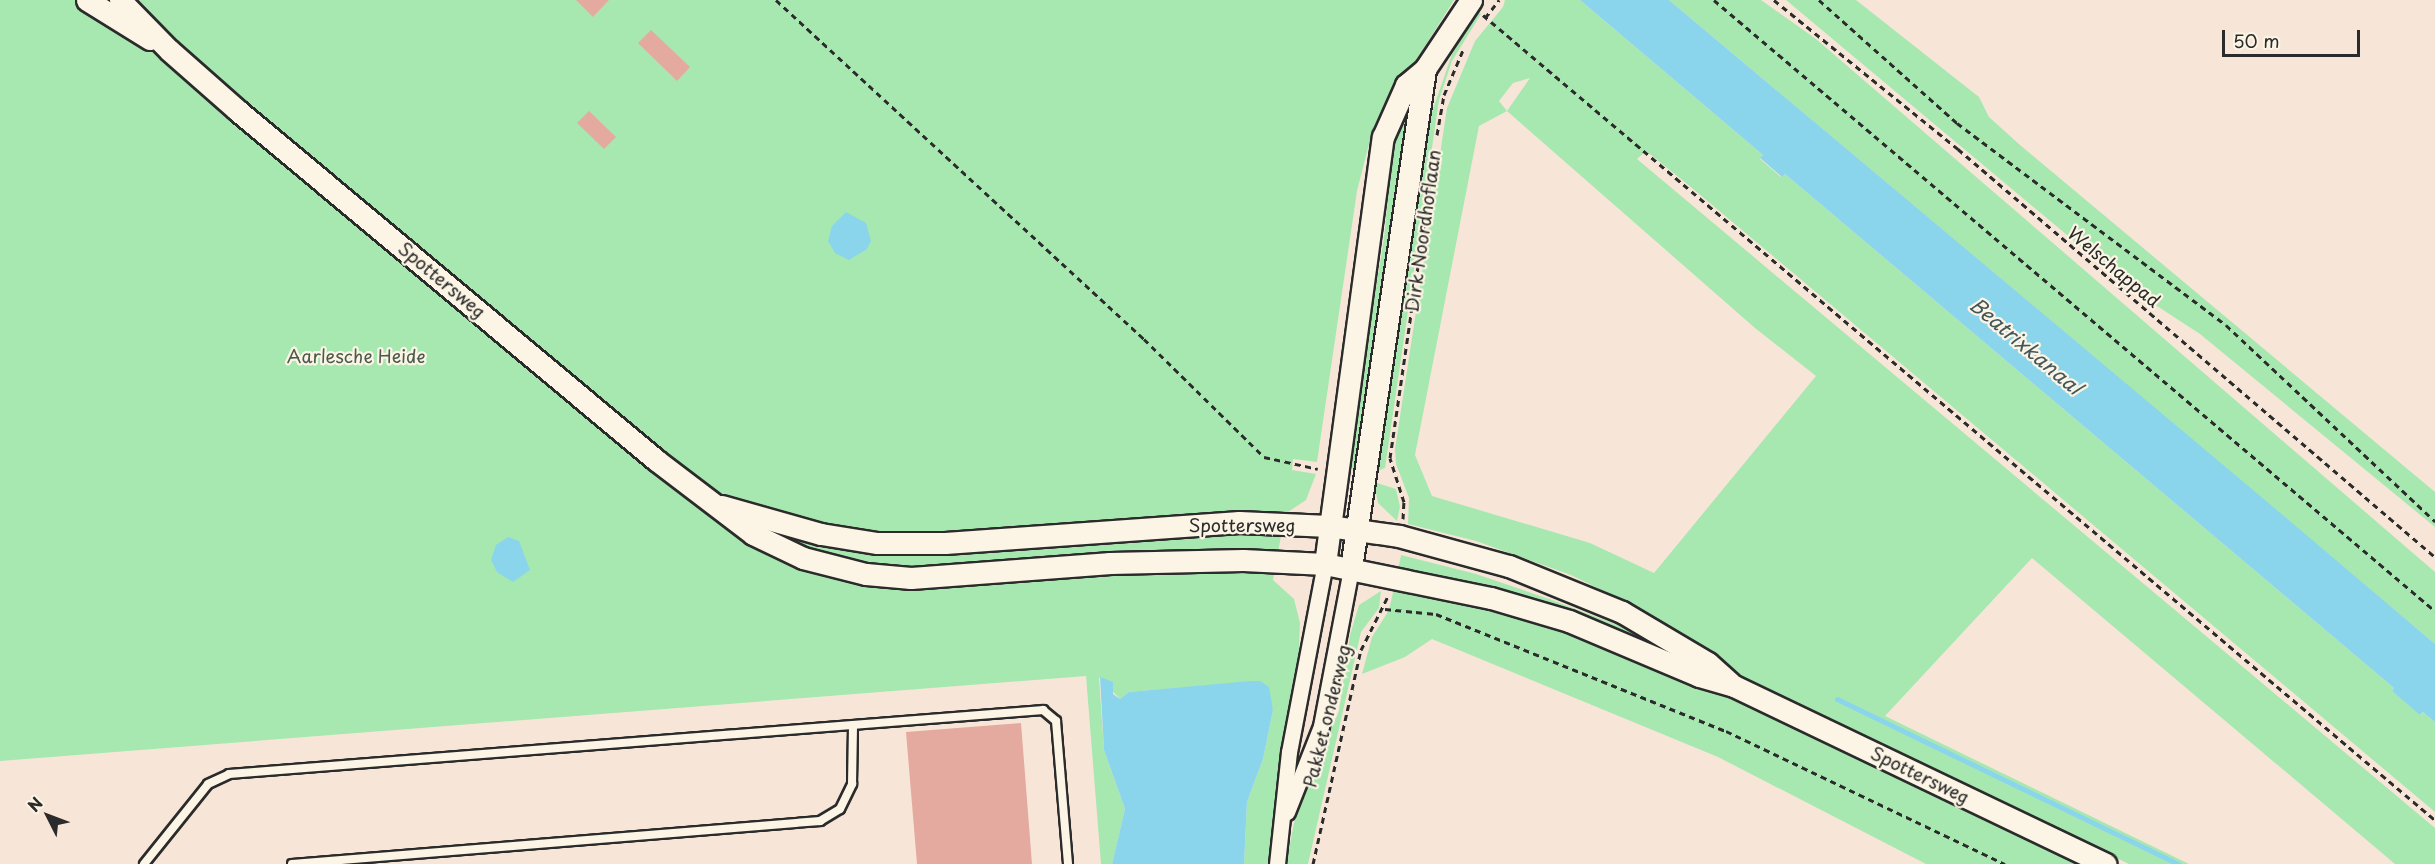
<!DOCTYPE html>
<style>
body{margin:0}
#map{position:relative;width:2435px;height:864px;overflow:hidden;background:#f7e6d7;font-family:"Playpen Sans",sans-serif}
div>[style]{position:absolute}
.green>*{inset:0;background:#a7e8b1}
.water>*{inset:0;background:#8ad5eb}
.stream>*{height:5px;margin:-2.5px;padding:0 2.5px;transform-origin:2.5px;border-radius:2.5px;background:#8ad5eb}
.building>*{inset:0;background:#e4aaa0}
.path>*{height:3px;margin-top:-1.5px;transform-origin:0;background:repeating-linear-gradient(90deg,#2b2b2b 0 6px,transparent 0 10.5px)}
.roads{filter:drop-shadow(2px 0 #2b2b2b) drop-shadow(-2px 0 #2b2b2b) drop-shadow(0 2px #2b2b2b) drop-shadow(0 -2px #2b2b2b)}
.lane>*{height:8px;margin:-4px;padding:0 4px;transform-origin:4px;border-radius:4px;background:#fcf5e5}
.street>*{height:15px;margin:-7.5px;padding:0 7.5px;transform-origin:7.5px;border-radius:7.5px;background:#fcf5e5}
.secondary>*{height:21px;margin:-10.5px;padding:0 10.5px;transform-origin:10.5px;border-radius:10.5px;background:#fcf5e5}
span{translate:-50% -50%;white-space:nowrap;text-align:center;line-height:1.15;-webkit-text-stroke:4.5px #fcf5e5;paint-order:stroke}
.street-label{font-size:18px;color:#2b2b2b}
.park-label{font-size:18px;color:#4a5a4c}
.water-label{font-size:20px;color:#43565b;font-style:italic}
.north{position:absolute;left:18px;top:786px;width:60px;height:60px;-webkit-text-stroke:4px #fcf5e5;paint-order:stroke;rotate:312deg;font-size:16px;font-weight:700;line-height:24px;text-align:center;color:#2b2b2b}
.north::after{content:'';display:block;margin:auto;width:21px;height:27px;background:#2b2b2b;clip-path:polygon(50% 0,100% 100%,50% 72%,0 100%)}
.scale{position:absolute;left:2222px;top:30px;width:138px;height:27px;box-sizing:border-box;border:3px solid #2b2b2b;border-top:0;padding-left:8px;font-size:18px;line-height:21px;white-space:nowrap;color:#2b2b2b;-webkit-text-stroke:4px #fcf5e5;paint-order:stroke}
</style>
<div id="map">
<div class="green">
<div style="clip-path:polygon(0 0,1454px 0,1380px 118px,1369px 144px,1357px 191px,1317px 462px,1293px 459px,1292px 470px,1316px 474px,1306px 500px,1285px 514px,1273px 580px,1294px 599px,1300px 623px,1298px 673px,1269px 864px,1244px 864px,1247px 802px,1263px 759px,1273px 710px,1260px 681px,1129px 692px,1120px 699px,1099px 677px,1104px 750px,1125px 809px,1112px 864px,1101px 864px,1086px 676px,0 761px)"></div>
<div style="clip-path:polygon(evenodd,1505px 0,1580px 0,1763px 155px,1760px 159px,1781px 177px,1785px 174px,2394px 688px,2392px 691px,2421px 715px,2423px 712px,2435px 722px,2435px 812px,1686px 183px,1646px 151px,1637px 159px,2435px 828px,2435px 864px,2395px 864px,2032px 558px,1885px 716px,2189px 864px,2129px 864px,1745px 678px,1696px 649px,1644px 611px,1571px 575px,1476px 541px,1408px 524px,1409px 498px,1396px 464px,1395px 449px,1447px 108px,1475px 41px,1503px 7px,1505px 0,1530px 78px,1507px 111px,1499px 101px,1513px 83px,1530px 78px,1505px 0,1507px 111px,1755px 328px,1816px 376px,1654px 573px,1590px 543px,1432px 496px,1415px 455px,1479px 126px,1507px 111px)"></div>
<div style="clip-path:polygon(1669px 0,1761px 0,1816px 39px,2435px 572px,2435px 644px)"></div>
<div style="clip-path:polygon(1786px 0,1856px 0,1979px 97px,1989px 117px,2020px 145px,2435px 492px,2435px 527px,2200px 334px,2134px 291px)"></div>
<div style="clip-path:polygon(1478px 12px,1481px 14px,1452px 61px,1439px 100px,1385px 468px,1375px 472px,1432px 112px,1452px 54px)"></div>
<div style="clip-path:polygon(1407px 105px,1413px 107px,1356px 469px,1347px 468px,1384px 238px,1394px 139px)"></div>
<div style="clip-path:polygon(1374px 482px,1396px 489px,1400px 507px,1397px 521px,1378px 503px)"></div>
<div style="clip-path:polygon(1401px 555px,1476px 574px,1552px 600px,1654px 639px,1702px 666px,1398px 570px)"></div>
<div style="clip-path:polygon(1394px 588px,1420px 589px,1548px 621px,1775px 718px,2081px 864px,1926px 864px,1718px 757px,1432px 639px,1405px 657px,1362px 674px,1372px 637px,1389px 610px)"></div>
<div style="clip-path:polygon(1381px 591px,1379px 608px,1361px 632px,1308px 864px,1286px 864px,1298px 803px,1339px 711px,1350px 635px,1359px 605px)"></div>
</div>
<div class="water">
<div style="clip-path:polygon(1580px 0,1669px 0,2259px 495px,2435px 644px,2435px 722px,2423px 712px,2420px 715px,2392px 691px,2394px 688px,1785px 174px,1782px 177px,1760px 158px,1763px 155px)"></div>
<div style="clip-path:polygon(846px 212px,866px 223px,871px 241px,867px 249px,849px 260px,835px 253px,828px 241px,832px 226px)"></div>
<div style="clip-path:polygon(508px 537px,519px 541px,530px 570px,513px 582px,497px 572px,491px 560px,496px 545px)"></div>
<div style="clip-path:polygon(1100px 677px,1113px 682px,1113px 694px,1120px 699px,1129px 692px,1250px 681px,1260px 681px,1269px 687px,1273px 710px,1263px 759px,1247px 802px,1244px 864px,1112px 864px,1125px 809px,1104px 750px)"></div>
</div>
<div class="stream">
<div style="left:1837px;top:699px;width:379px;rotate:25.8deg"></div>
</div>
<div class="building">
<div style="clip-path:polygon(576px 0,609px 0,593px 17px)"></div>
<div style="clip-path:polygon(651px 30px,690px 67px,677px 81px,638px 43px)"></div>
<div style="clip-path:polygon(589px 111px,616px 137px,604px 149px,577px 123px)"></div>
<div style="clip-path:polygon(1021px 723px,1032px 864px,917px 864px,906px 732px)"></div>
</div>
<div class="path">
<div style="left:776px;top:0;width:500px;rotate:42.65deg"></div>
<div style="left:1144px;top:339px;width:168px;rotate:44.5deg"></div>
<div style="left:1264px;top:457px;width:55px;rotate:12.5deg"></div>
<div style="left:1714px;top:0;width:945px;rotate:40.28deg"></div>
<div style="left:1774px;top:0;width:237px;rotate:39deg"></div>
<div style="left:1958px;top:149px;width:628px;rotate:40.54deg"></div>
<div style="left:1819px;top:0;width:185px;rotate:41.7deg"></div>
<div style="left:1957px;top:123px;width:336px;rotate:36.9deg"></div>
<div style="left:2226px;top:325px;width:287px;rotate:43.2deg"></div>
<div style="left:1483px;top:15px;width:1247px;rotate:40.22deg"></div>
<div style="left:1485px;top:18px;width:23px;rotate:-52deg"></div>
<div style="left:1437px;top:135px;width:41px;rotate:-80.1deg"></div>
<div style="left:1444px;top:95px;width:49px;rotate:-67.1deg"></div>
<div style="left:1403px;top:519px;width:17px;rotate:-87deg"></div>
<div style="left:1404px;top:502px;width:46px;rotate:-107.7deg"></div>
<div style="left:1390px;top:458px;width:284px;rotate:-81.7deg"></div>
<div style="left:1385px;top:609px;width:51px;rotate:5.6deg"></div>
<div style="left:1436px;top:614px;width:313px;rotate:22deg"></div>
<div style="left:1726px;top:731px;width:309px;rotate:25.5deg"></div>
<div style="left:1313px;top:864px;width:219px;rotate:-77.4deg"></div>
<div style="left:1361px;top:650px;width:60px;rotate:-63.4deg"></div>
</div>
<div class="roads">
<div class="lane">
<div style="left:144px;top:864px;width:102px;rotate:-51.3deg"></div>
<div style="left:208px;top:784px;width:23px;rotate:-25deg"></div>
<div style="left:229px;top:774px;width:817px;rotate:-4.5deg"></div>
<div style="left:1043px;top:710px;width:17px;rotate:40deg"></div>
<div style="left:1056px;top:721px;width:144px;rotate:85.2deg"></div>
<div style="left:292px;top:864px;width:530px;rotate:-4.66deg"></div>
<div style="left:820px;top:821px;width:23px;rotate:-31deg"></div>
<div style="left:840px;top:809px;width:28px;rotate:-64deg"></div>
<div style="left:852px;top:784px;width:59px;rotate:-89deg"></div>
</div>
<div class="street">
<div style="left:1287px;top:812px;width:92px;rotate:-68.4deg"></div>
<div style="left:1321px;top:726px;width:161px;rotate:-79.2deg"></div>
<div style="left:1277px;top:864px;width:113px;rotate:-83.9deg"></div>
<div style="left:1289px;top:752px;width:191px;rotate:-79.2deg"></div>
</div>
<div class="secondary">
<div style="left:87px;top:0;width:74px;rotate:31.8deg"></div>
<div style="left:120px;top:0;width:70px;rotate:45.6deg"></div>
<div style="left:169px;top:50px;width:91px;rotate:41.4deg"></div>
<div style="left:237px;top:110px;width:546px;rotate:39.87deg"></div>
<div style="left:656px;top:460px;width:122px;rotate:37.3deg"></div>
<div style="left:753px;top:534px;width:55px;rotate:25.6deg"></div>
<div style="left:803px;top:558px;width:65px;rotate:14.3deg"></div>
<div style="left:866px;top:574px;width:45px;rotate:5.1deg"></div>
<div style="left:911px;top:578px;width:200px;rotate:-4.3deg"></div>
<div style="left:1110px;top:563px;width:133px;rotate:-1.3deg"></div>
<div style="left:1243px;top:560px;width:82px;rotate:2.8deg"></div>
<div style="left:1325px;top:564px;width:169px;rotate:11.6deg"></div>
<div style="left:1491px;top:598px;width:81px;rotate:16.4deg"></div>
<div style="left:1569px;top:621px;width:141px;rotate:22.9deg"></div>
<div style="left:1699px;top:676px;width:36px;rotate:16deg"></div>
<div style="left:1734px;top:686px;width:412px;rotate:25.6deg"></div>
<div style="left:722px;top:506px;width:103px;rotate:15.8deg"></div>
<div style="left:821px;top:534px;width:57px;rotate:9.1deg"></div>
<div style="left:877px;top:543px;width:68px"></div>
<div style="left:945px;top:543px;width:295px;rotate:-4.1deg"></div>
<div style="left:1239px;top:522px;width:90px;rotate:2.5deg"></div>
<div style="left:1329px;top:526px;width:71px;rotate:8.1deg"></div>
<div style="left:1399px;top:536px;width:114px;rotate:15.3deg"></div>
<div style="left:1509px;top:566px;width:122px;rotate:22.2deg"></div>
<div style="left:1622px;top:612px;width:100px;rotate:30.7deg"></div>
<div style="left:1708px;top:663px;width:30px;rotate:42deg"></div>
<div style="left:1325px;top:564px;width:431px;rotate:-82.3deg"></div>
<div style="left:1383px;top:137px;width:57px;rotate:-66.1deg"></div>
<div style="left:1406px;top:85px;width:25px;rotate:-40deg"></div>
<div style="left:1425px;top:69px;width:83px;rotate:-56.3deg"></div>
<div style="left:1351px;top:568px;width:504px;rotate:-81.56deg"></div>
</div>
</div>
<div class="street-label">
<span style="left:1423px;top:231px;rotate:-82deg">Dirk Noordhoflaan</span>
<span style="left:2114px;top:267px;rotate:40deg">Welschappad</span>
<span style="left:442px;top:280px;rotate:40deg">Spottersweg</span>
<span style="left:1242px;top:525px">Spottersweg</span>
<span style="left:1327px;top:716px;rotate:-76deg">Pakket onderweg</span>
<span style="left:1920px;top:775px;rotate:26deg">Spottersweg</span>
</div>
<div class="park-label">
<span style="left:356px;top:356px">Aarlesche Heide</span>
</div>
<div class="water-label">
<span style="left:2026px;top:346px;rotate:40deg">Beatrixkanaal</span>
</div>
<div class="north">N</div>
<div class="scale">50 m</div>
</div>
